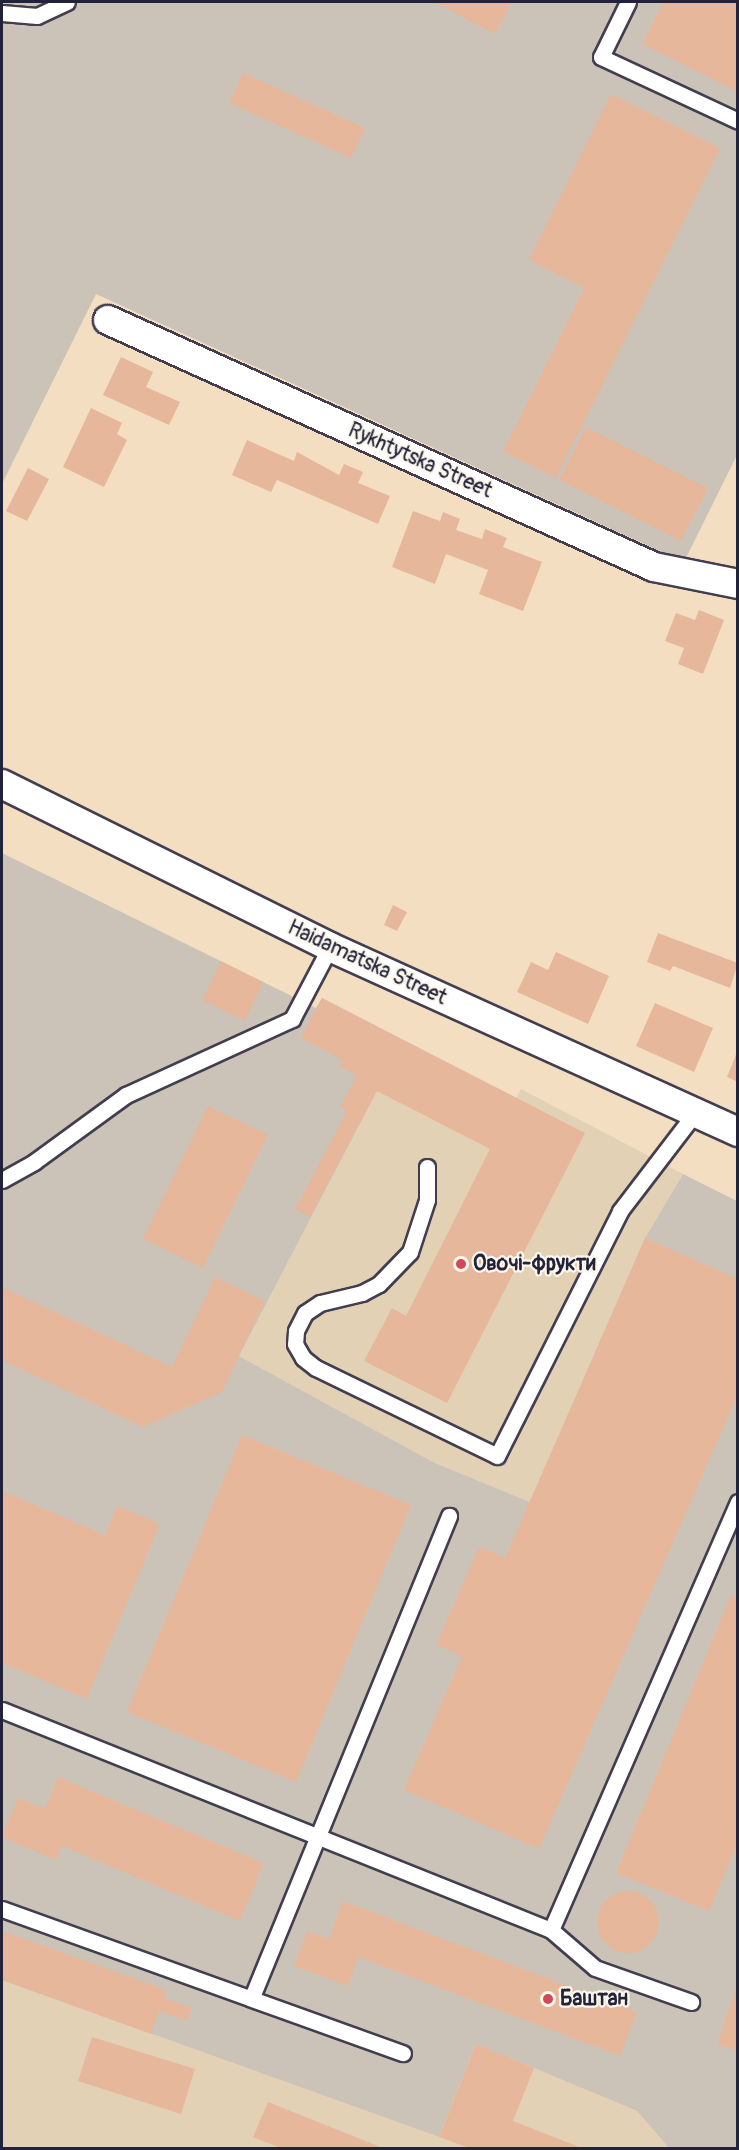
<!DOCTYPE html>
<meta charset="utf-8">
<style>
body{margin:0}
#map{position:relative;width:739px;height:2150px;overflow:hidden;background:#f4dec1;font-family:Pangolin,sans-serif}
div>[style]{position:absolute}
.built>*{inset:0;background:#e3d1b5}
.industrial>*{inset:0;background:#cbc3b8}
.building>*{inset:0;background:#e6b79b}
.round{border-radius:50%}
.roads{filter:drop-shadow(2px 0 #423e4f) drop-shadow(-2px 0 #423e4f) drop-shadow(0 2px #423e4f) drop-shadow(0 -2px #423e4f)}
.lane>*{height:15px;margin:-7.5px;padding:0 7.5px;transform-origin:7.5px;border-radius:7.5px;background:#fff}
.street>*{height:28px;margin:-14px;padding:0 14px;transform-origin:14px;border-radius:14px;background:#fff}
.dots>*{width:16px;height:16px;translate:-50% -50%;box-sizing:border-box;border:3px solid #fbf7ec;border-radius:50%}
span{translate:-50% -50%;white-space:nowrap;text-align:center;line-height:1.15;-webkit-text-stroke:4.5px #fbf7ec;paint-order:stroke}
.street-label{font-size:21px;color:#22223b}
.poi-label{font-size:21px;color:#22223b;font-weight:700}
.left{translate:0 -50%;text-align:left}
.frame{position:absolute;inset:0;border:3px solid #22223b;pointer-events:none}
</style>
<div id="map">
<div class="built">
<div style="clip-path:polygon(403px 1041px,516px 1098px,521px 1089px,683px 1174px,645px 1238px,530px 1502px,435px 1463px,239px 1356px)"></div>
<div style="clip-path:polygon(2px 1980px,439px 2137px,476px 2044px,637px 2111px,669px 2148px,2px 2148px)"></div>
</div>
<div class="industrial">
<div style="clip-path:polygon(2px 2px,737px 2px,737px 455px,684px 562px,96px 294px,2px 484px)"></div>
<div style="clip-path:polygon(2px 853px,316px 1008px,322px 998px,403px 1041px,239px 1356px,435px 1463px,530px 1502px,645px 1238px,683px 1174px,737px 1201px,737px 2148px,669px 2148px,637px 2111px,476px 2044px,439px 2137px,2px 1980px)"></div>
</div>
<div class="building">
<div style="clip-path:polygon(434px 2px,512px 2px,495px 34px)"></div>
<div style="clip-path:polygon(663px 2px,738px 2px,738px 92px,642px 44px)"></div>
<div style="clip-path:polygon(243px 73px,365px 128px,351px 158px,229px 103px)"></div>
<div style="clip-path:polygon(611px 94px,720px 148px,556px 478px,503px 452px,584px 288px,529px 260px)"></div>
<div style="clip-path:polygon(121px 357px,153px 372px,146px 387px,180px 402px,169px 425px,103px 395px)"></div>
<div style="clip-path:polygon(91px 408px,122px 423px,117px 434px,127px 440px,104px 487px,63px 467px)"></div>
<div style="clip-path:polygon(586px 427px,708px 488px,681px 541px,559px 480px)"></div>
<div style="clip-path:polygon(247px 440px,294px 461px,297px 452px,339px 475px,344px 464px,363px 472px,358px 483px,390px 496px,378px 524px,277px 480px,271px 492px,232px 475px)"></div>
<div style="clip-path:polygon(28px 468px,49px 479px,27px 521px,6px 511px)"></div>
<div style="clip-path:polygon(413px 511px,440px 521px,443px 512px,460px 519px,456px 530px,482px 539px,485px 529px,507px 538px,503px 547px,542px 562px,523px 611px,479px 594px,488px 570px,446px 554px,435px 584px,392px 567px)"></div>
<div style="clip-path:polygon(699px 610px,724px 620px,703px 674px,678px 664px,684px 648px,665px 641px,676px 613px,695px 620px)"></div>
<div style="clip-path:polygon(393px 905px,407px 912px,397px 931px,384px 925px)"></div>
<div style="clip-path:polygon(658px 933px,738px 963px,730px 988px,673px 966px,670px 971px,647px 962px)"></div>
<div style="clip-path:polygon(556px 952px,609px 976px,588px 1024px,517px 992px,531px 962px,548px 970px)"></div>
<div style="clip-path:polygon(221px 961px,263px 982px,245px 1021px,202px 1000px)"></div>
<div style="clip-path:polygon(322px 998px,585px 1133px,447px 1403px,364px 1361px,392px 1308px,406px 1316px,490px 1149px,377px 1091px,310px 1217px,295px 1209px,347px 1111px,340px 1107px,357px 1075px,339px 1066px,343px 1060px,301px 1038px)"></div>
<div style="clip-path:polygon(655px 1003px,713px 1028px,694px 1072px,636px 1046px)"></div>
<div style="clip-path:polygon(737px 1052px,738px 1052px,738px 1082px,727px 1077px)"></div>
<div style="clip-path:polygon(208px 1106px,268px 1135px,203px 1268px,143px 1239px)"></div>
<div style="clip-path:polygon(645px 1238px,738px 1279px,738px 1394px,539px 1849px,404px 1790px,462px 1656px,436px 1645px,479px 1547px,505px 1558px)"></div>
<div style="clip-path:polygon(215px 1277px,265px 1301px,222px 1392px,143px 1427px,2px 1360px,2px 1287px,172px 1367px)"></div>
<div style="clip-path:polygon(242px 1435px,411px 1505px,296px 1782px,127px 1712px)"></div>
<div style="clip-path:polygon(2px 1491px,105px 1535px,117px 1506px,160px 1524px,87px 1699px,2px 1663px)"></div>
<div style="clip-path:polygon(731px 1595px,738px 1598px,738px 1843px,709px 1911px,616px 1873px)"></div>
<div style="clip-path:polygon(58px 1777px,264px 1863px,240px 1921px,62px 1846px,56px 1860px,2px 1837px,18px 1798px,45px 1809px)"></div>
<div class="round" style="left:597px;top:1891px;width:62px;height:62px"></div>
<div style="clip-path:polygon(343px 1901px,637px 2012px,620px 2056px,358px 1957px,348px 1986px,294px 1966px,307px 1931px,329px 1939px)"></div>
<div style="clip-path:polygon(2px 1931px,167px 1990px,164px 1998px,192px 2008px,187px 2021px,159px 2011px,151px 2034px,2px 1980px)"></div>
<div style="clip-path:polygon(737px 1985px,738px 1985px,738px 2051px,717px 2044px)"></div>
<div style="clip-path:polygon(92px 2037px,195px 2069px,181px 2114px,78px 2081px)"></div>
<div style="clip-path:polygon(476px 2044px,534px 2068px,513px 2121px,582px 2148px,469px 2148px,439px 2137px)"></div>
<div style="clip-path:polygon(268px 2102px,383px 2148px,281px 2148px,253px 2137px)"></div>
</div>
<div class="roads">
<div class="lane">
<div style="left:628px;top:2px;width:61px;rotate:116.1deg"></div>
<div style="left:601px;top:57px;width:151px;rotate:25deg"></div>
<div style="left:2px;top:13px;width:35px;rotate:5deg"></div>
<div style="left:37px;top:16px;width:33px;rotate:-25deg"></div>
<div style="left:427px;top:1167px;width:33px;rotate:90deg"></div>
<div style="left:427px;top:1200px;width:55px;rotate:108.1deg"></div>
<div style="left:410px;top:1252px;width:45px;rotate:134.1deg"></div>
<div style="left:379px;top:1284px;width:19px;rotate:152deg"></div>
<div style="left:362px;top:1293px;width:43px;rotate:166.6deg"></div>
<div style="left:320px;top:1303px;width:18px;rotate:146deg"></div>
<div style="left:305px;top:1313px;width:20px;rotate:117deg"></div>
<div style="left:296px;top:1331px;width:13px;rotate:94deg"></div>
<div style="left:295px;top:1344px;width:16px;rotate:60deg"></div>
<div style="left:303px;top:1358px;width:16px;rotate:38deg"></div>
<div style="left:316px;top:1368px;width:201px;rotate:25.9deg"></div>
<div style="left:497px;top:1456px;width:274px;rotate:-63.3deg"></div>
<div style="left:620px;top:1211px;width:123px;rotate:-52.6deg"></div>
<div style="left:2px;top:1180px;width:37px;rotate:-29deg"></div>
<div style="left:34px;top:1162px;width:114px;rotate:-36.1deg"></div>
<div style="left:126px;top:1095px;width:183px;rotate:-24.6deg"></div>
<div style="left:292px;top:1019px;width:81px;rotate:-62.2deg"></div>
<div style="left:2px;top:1710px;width:591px;rotate:21.84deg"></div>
<div style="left:551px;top:1930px;width:58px;rotate:40.8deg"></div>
<div style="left:595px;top:1968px;width:102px;rotate:19.5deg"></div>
<div style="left:2px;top:1909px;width:426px;rotate:19.8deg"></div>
<div style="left:551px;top:1930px;width:467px;rotate:-66.4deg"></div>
<div style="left:252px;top:1997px;width:520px;rotate:-67.73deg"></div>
</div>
<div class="street">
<div style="left:108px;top:320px;width:599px;rotate:24.34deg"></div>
<div style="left:654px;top:567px;width:86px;rotate:11.4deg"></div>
<div style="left:2px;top:784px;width:366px;rotate:26.4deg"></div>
<div style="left:330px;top:947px;width:448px;rotate:24.4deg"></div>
</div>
</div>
<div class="dots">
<div style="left:461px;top:1264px;background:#d1495b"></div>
<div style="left:548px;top:1999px;background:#d1495b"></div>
</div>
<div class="street-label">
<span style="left:420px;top:461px;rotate:24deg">Rykhtytska Street</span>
<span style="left:367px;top:963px;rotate:25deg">Haidamatska Street</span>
</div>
<div class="poi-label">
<span class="left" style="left:473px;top:1264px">Овочі-фрукти</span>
<span class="left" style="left:560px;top:1999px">Баштан</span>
</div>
<div class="frame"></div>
</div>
